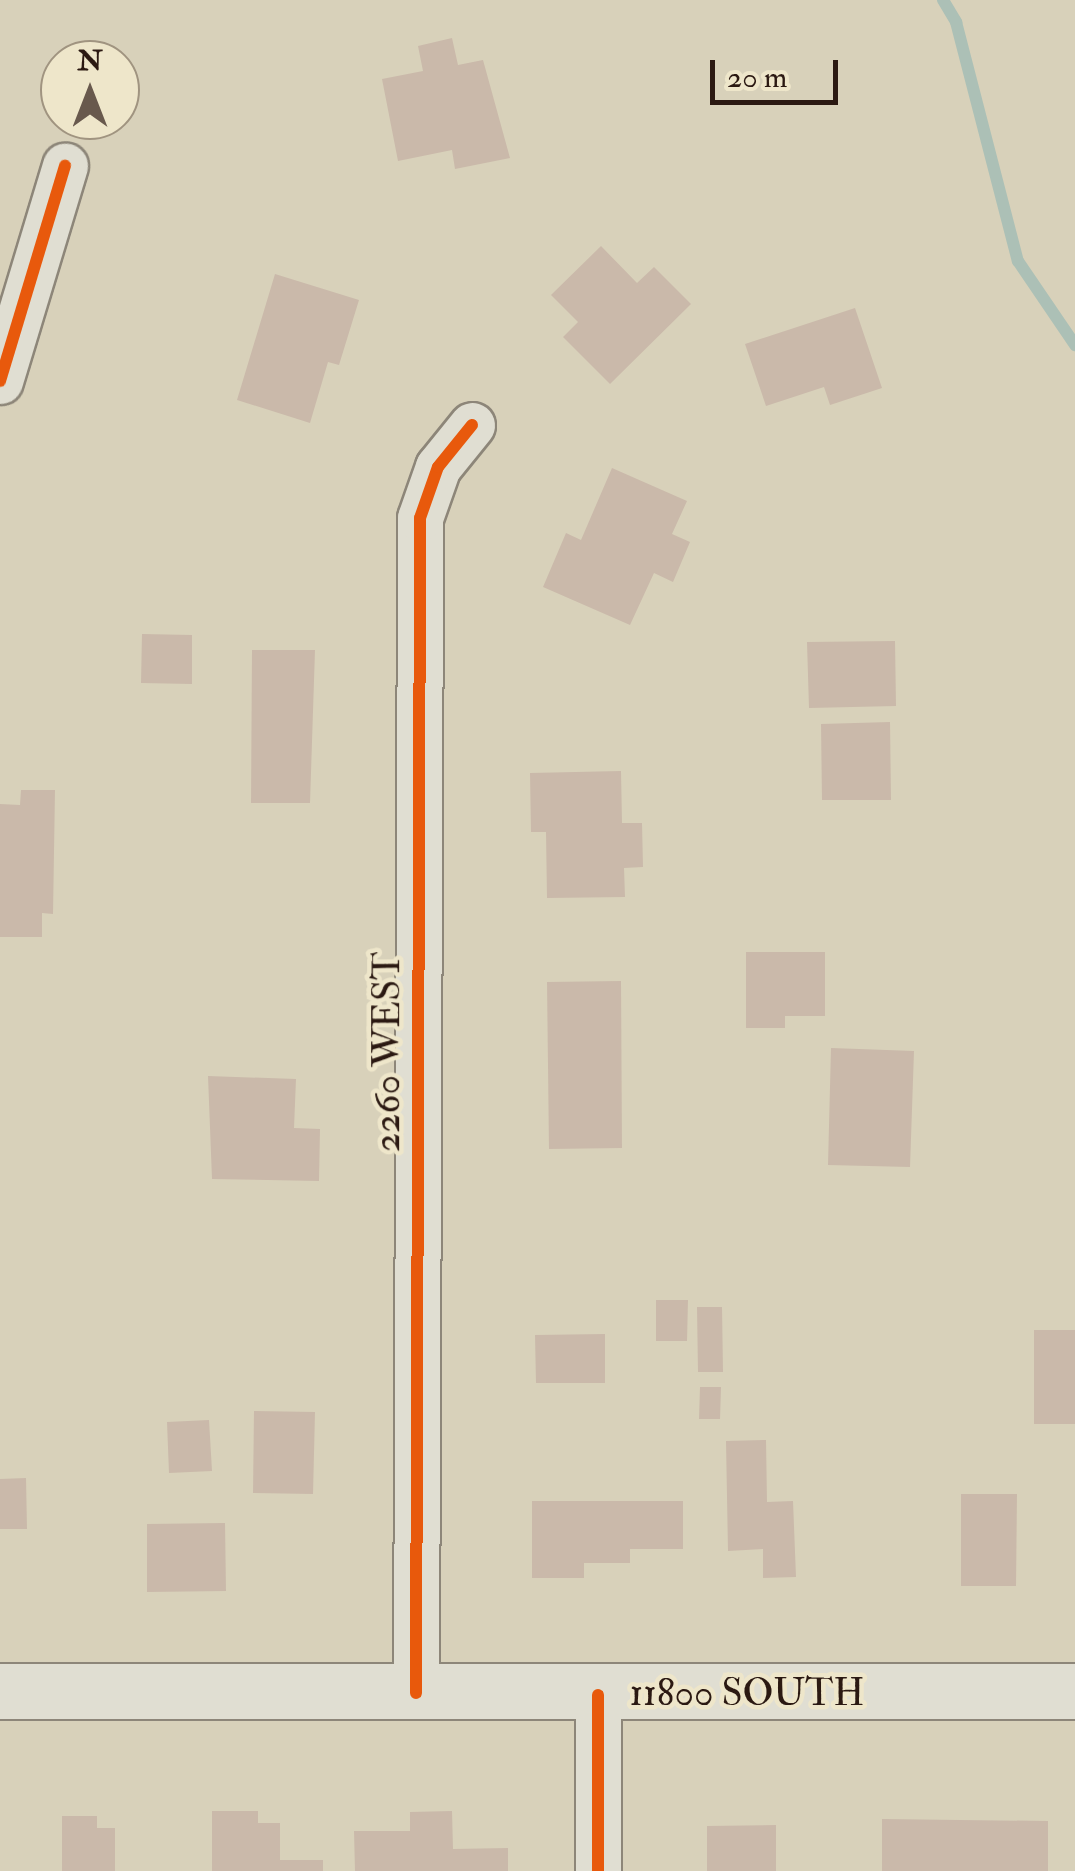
<!DOCTYPE html>
<style>
body{margin:0}
#map{position:relative;width:1075px;height:1871px;overflow:hidden;background:#d8d1ba;font-family:"IM FELL Double Pica",serif}
div>[style]{position:absolute}
.stream>*{height:12px;margin:-6px;padding:0 6px;transform-origin:6px;border-radius:6px;background:#acc0b6}
.building>*{inset:0;background:#cab9aa}
.roads{filter:drop-shadow(2px 0 #8d8679) drop-shadow(-2px 0 #8d8679) drop-shadow(0 2px #8d8679) drop-shadow(0 -2px #8d8679)}
.minor>*{height:45px;margin:-22.5px;padding:0 22.5px;transform-origin:22.5px;border-radius:22.5px;background:#e0ded2}
.secondary>*{height:55px;margin:-27.5px;padding:0 27.5px;transform-origin:27.5px;border-radius:27.5px;background:#e0ded2}
.cycleway>*{height:12px;margin:-6px;padding:0 6px;transform-origin:6px;border-radius:6px;background:#e8590c}
span{translate:-50% -50%;white-space:nowrap;text-align:center;line-height:1.15;-webkit-text-stroke:9px #eee6ca;paint-order:stroke}
.street-label{font-size:38px;color:#2b1912}
.north{position:absolute;left:40px;top:40px;width:100px;height:100px;box-sizing:border-box;background:#eee6ca;border:2px solid #a09480;border-radius:50%;rotate:0deg;font-size:28px;font-weight:700;line-height:40px;text-align:center;color:#2b1912}
.north::after{content:'';display:block;margin:auto;width:35px;height:45px;background:#68594d;clip-path:polygon(50% 0,100% 100%,50% 72%,0 100%)}
.scale{position:absolute;left:710px;top:60px;width:128px;height:45px;box-sizing:border-box;border:5px solid #2b1912;border-top:0;padding-left:12px;font-size:30px;line-height:35px;white-space:nowrap;color:#2b1912;-webkit-text-stroke:8px #eee6ca;paint-order:stroke}
</style>
<div id="map">
<div class="stream">
<div style="left:943px;top:0;width:26px;rotate:59deg"></div>
<div style="left:956px;top:22px;width:247px;rotate:75.5deg"></div>
<div style="left:1018px;top:261px;width:102px;rotate:55.8deg"></div>
</div>
<div class="building">
<div style="clip-path:polygon(452px 38px,458px 65px,483px 60px,510px 158px,455px 169px,452px 150px,398px 161px,382px 79px,423px 71px,418px 46px)"></div>
<div style="clip-path:polygon(601px 246px,637px 283px,654px 267px,691px 304px,610px 384px,563px 337px,578px 322px,551px 295px)"></div>
<div style="clip-path:polygon(275px 274px,359px 300px,339px 365px,328px 362px,310px 423px,237px 400px)"></div>
<div style="clip-path:polygon(855px 308px,882px 388px,830px 405px,824px 387px,766px 406px,745px 344px)"></div>
<div style="clip-path:polygon(612px 468px,687px 501px,672px 534px,690px 542px,673px 582px,654px 573px,630px 625px,543px 587px,566px 533px,581px 540px)"></div>
<div style="clip-path:polygon(142px 634px,192px 635px,192px 684px,141px 683px)"></div>
<div style="clip-path:polygon(895px 641px,896px 706px,809px 708px,807px 642px)"></div>
<div style="clip-path:polygon(252px 650px,315px 650px,310px 803px,251px 803px)"></div>
<div style="clip-path:polygon(890px 722px,891px 800px,822px 800px,821px 724px)"></div>
<div style="clip-path:polygon(621px 771px,622px 823px,642px 823px,643px 867px,624px 868px,625px 897px,547px 898px,546px 832px,531px 832px,530px 773px)"></div>
<div style="clip-path:polygon(21px 790px,55px 790px,53px 914px,42px 913px,42px 937px,0 937px,0 804px,20px 805px)"></div>
<div style="clip-path:polygon(746px 952px,825px 952px,825px 1016px,785px 1016px,785px 1028px,746px 1028px)"></div>
<div style="clip-path:polygon(621px 981px,622px 1148px,549px 1149px,547px 982px)"></div>
<div style="clip-path:polygon(831px 1048px,914px 1051px,910px 1167px,828px 1165px)"></div>
<div style="clip-path:polygon(208px 1076px,296px 1079px,294px 1128px,320px 1129px,319px 1181px,212px 1179px)"></div>
<div style="clip-path:polygon(656px 1300px,688px 1300px,687px 1341px,656px 1341px)"></div>
<div style="clip-path:polygon(697px 1307px,722px 1307px,723px 1372px,698px 1372px)"></div>
<div style="clip-path:polygon(1034px 1330px,1075px 1330px,1075px 1424px,1034px 1424px)"></div>
<div style="clip-path:polygon(605px 1334px,605px 1383px,536px 1383px,535px 1335px)"></div>
<div style="clip-path:polygon(700px 1387px,721px 1387px,720px 1419px,699px 1419px)"></div>
<div style="clip-path:polygon(254px 1411px,315px 1412px,313px 1494px,253px 1493px)"></div>
<div style="clip-path:polygon(209px 1420px,212px 1471px,169px 1473px,167px 1422px)"></div>
<div style="clip-path:polygon(766px 1440px,767px 1502px,793px 1501px,796px 1577px,763px 1578px,763px 1549px,728px 1551px,726px 1441px)"></div>
<div style="clip-path:polygon(26px 1478px,27px 1529px,0 1529px,0 1479px)"></div>
<div style="clip-path:polygon(961px 1494px,1017px 1494px,1016px 1586px,961px 1586px)"></div>
<div style="clip-path:polygon(532px 1501px,683px 1501px,683px 1549px,630px 1549px,630px 1563px,584px 1563px,584px 1578px,532px 1578px)"></div>
<div style="clip-path:polygon(225px 1523px,226px 1591px,147px 1592px,147px 1524px)"></div>
<div style="clip-path:polygon(212px 1811px,258px 1811px,258px 1823px,280px 1823px,280px 1860px,323px 1860px,323px 1871px,212px 1871px)"></div>
<div style="clip-path:polygon(452px 1811px,453px 1849px,508px 1848px,508px 1871px,355px 1871px,354px 1831px,410px 1831px,410px 1812px)"></div>
<div style="clip-path:polygon(62px 1816px,97px 1816px,97px 1828px,115px 1828px,115px 1871px,62px 1871px)"></div>
<div style="clip-path:polygon(882px 1819px,1048px 1821px,1048px 1871px,882px 1871px)"></div>
<div style="clip-path:polygon(776px 1825px,776px 1871px,707px 1871px,707px 1826px)"></div>
</div>
<div class="roads">
<div class="minor">
<div style="left:0;top:381px;width:225px;rotate:-73.2deg"></div>
<div style="left:416px;top:1693px;width:1175px;rotate:-89.8deg"></div>
<div style="left:420px;top:518px;width:54px;rotate:-70.6deg"></div>
<div style="left:438px;top:467px;width:54px;rotate:-51deg"></div>
<div style="left:598px;top:1871px;width:176px;rotate:-90deg"></div>
</div>
<div class="secondary">
<div style="left:0;top:1691px;width:1075px"></div>
</div>
</div>
<div class="cycleway">
<div style="left:0;top:381px;width:225px;rotate:-73.2deg"></div>
<div style="left:416px;top:1693px;width:1175px;rotate:-89.8deg"></div>
<div style="left:420px;top:518px;width:54px;rotate:-70.6deg"></div>
<div style="left:438px;top:467px;width:54px;rotate:-51deg"></div>
<div style="left:598px;top:1871px;width:176px;rotate:-90deg"></div>
</div>
<div class="street-label">
<span style="left:388px;top:1052px;rotate:-90deg">2260 WEST</span>
<span style="left:747px;top:1694px">11800 SOUTH</span>
</div>
<div class="north">N</div>
<div class="scale">20 m</div>
</div>
